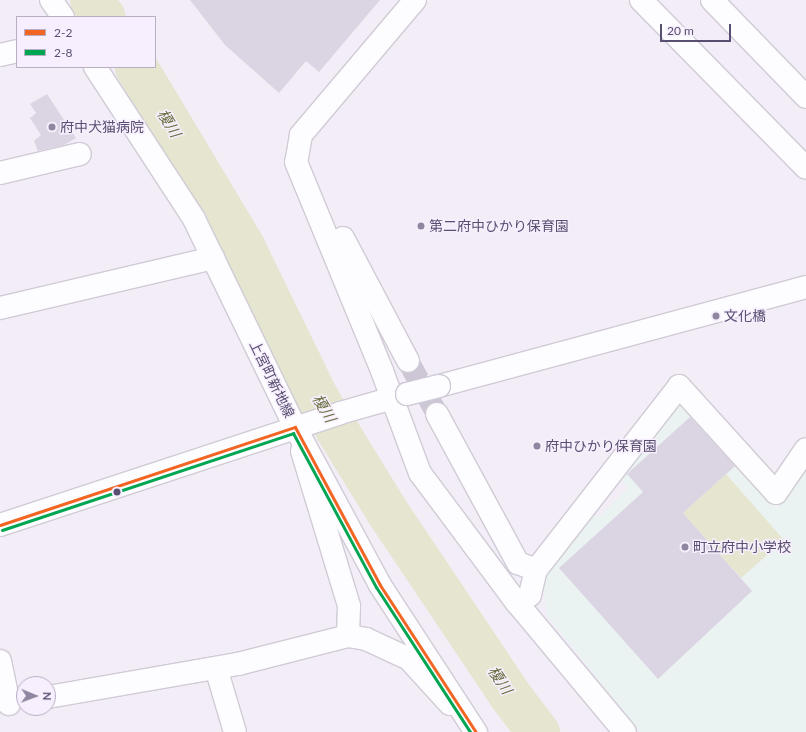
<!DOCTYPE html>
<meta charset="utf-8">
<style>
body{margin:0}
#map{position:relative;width:806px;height:732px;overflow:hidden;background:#f2edf6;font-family:Lato,"Noto Sans JP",sans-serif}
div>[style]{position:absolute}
.education>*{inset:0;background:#ebf2f2}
.water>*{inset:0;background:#e5e5d0}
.river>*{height:43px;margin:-21.5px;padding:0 21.5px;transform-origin:21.5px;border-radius:21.5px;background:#e5e5d0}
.building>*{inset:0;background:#dbd5e3}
.street-tunnel>*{height:22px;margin-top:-11px;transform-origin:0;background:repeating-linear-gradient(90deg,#ccc6d5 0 22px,transparent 0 33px)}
.roads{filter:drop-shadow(1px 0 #d0cbd6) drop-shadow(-1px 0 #d0cbd6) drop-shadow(0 1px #d0cbd6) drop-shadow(0 -1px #d0cbd6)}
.street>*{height:22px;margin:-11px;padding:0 11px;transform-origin:11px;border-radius:11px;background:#fdfcfe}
.secondary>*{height:22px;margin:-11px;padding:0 11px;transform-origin:11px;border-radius:11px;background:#fdfcfe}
.bridges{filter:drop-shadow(1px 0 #cecad6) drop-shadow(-1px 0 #cecad6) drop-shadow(0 1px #cecad6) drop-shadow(0 -1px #cecad6)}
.secondary-bridge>*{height:22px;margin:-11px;padding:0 11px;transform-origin:11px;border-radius:11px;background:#fdfcfe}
.bus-1>*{height:3px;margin:-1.5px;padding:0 1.5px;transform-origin:1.5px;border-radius:1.5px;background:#f26522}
.bus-2>*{height:3px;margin:-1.5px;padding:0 1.5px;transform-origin:1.5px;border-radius:1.5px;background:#00a651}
.dots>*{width:11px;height:11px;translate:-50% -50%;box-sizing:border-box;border:2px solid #f7effd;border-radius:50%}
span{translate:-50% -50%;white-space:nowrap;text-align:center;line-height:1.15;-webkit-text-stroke:3px #f7effd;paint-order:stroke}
.poi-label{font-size:14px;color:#594f72}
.left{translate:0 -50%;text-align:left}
.street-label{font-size:14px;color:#594f72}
.water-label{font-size:15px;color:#6b6f41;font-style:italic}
.legend{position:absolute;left:16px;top:16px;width:140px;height:52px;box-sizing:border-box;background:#f7effd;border:1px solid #b8afc5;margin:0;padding:5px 7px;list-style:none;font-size:12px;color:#594f72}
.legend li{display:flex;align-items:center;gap:8px;height:20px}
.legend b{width:20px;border:1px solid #b8afc5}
.north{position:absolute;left:16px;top:676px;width:40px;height:40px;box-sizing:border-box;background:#f7effd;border:1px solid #b8afc5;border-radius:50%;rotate:91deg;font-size:11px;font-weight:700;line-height:16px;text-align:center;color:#594f72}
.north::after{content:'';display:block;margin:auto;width:14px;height:18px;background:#8f86a0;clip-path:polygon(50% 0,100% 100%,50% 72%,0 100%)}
.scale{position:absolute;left:660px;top:24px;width:71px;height:18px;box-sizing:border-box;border:2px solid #594f72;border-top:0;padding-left:5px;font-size:12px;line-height:14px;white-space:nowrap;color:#594f72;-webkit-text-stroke:3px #f7effd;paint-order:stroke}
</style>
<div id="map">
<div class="education">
<div style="clip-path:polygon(689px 404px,779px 508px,806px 469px,806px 732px,640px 732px,548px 617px,541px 579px,587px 515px,601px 516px,628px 487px,616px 474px,678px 405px)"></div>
</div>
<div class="water">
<div style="clip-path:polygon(726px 474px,784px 540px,741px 578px,683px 513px)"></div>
</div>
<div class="river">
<div style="left:91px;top:0;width:21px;rotate:53deg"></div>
<div style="left:136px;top:67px;width:209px;rotate:59.1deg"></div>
<div style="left:243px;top:246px;width:167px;rotate:64deg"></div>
<div style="left:316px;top:396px;width:137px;rotate:58.4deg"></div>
<div style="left:388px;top:513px;width:218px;rotate:56.2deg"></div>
<div style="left:509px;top:694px;width:48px;rotate:52.7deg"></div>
</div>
<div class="building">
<div style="clip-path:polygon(190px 0,380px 0,319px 72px,306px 61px,279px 93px,225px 45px)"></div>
<div style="clip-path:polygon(47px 94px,76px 138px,64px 145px,38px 151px,34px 141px,41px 135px,30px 118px,36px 113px,30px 104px)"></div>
<div style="clip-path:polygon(690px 417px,735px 466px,683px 513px,752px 591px,658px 679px,559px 568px,643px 492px,627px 474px)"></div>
</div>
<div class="street-tunnel">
<div style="left:408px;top:361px;width:60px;rotate:61.3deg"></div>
</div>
<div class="roads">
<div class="street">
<div style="left:415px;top:0;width:177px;rotate:130.2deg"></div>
<div style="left:301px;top:135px;width:27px;rotate:100deg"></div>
<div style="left:296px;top:162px;width:226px;rotate:67.6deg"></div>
<div style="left:382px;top:371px;width:109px;rotate:69.6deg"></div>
<div style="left:420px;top:473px;width:162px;rotate:53.3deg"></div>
<div style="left:517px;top:603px;width:15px;rotate:-32deg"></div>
<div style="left:530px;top:595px;width:26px;rotate:-77deg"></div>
<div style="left:641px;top:0;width:235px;rotate:45.5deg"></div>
<div style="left:712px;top:0;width:135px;rotate:45.9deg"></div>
<div style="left:0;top:55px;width:17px;rotate:-13deg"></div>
<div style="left:0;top:173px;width:82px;rotate:-13.4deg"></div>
<div style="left:343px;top:238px;width:139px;rotate:62.1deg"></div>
<div style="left:0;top:308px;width:219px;rotate:-13.2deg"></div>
<div style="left:437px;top:414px;width:170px;rotate:61.5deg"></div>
<div style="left:518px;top:563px;width:19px;rotate:21deg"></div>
<div style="left:536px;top:570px;width:233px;rotate:-52.1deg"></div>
<div style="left:679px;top:386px;width:144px;rotate:47.8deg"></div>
<div style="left:776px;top:493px;width:53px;rotate:-55.7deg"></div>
<div style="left:302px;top:451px;width:162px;rotate:73.1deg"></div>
<div style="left:349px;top:606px;width:30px;rotate:92deg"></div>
<div style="left:517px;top:603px;width:168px;rotate:50.1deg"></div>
<div style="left:0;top:661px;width:44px;rotate:78.2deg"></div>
<div style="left:216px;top:668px;width:67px;rotate:73.5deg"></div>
<div style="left:48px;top:697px;width:193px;rotate:-9.9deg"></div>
<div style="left:238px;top:664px;width:114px;rotate:-14.3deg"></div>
<div style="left:348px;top:636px;width:18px;rotate:9deg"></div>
<div style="left:366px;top:639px;width:47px;rotate:24.9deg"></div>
<div style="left:409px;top:659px;width:61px;rotate:47.7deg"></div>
</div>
<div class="secondary">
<div style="left:51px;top:0;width:21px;rotate:55deg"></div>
<div style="left:95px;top:67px;width:181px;rotate:56.9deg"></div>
<div style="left:194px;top:219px;width:231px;rotate:64.1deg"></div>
<div style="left:295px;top:427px;width:179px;rotate:61.7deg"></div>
<div style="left:380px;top:585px;width:176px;rotate:56.9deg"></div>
<div style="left:439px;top:386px;width:380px;rotate:-15.1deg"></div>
<div style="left:0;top:525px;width:358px;rotate:-18.2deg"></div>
<div style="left:340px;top:413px;width:70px;rotate:-15.8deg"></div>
</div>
</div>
<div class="bridges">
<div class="secondary-bridge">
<div style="left:407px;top:394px;width:33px;rotate:-14deg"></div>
</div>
</div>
<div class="bus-1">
<div style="left:295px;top:427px;width:179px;rotate:61.7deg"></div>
<div style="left:380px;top:585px;width:176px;rotate:56.9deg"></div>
<div style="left:0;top:525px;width:311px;rotate:-18.4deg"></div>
</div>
<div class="bus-2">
<div style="left:2px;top:530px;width:307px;rotate:-18.4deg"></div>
<div style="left:293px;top:433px;width:175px;rotate:61.7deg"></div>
<div style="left:376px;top:587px;width:173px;rotate:57deg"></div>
</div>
<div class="dots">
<div style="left:52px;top:127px;background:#8f86a0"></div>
<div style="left:421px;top:226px;background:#8f86a0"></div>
<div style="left:716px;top:316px;background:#8f86a0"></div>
<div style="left:537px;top:446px;background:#8f86a0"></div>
<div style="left:117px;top:492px;background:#594f72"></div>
<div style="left:685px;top:547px;background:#8f86a0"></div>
</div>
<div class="poi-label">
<span class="left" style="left:60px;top:127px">府中犬猫病院</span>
<span class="left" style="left:429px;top:226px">第二府中ひかり保育園</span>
<span class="left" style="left:724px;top:316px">文化橋</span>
<span class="left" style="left:545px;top:446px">府中ひかり保育園</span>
<span class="left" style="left:693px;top:547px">町立府中小学校</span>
</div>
<div class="street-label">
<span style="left:272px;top:379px;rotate:64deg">上宮町新地線</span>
</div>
<div class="water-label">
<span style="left:169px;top:123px;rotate:59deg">榎川</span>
<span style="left:324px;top:408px;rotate:59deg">榎川</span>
<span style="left:500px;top:680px;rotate:56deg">榎川</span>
</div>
<ul class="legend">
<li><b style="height:5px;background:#f26522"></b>2-2</li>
<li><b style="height:5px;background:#00a651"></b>2-8</li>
</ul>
<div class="north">N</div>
<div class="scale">20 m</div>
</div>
